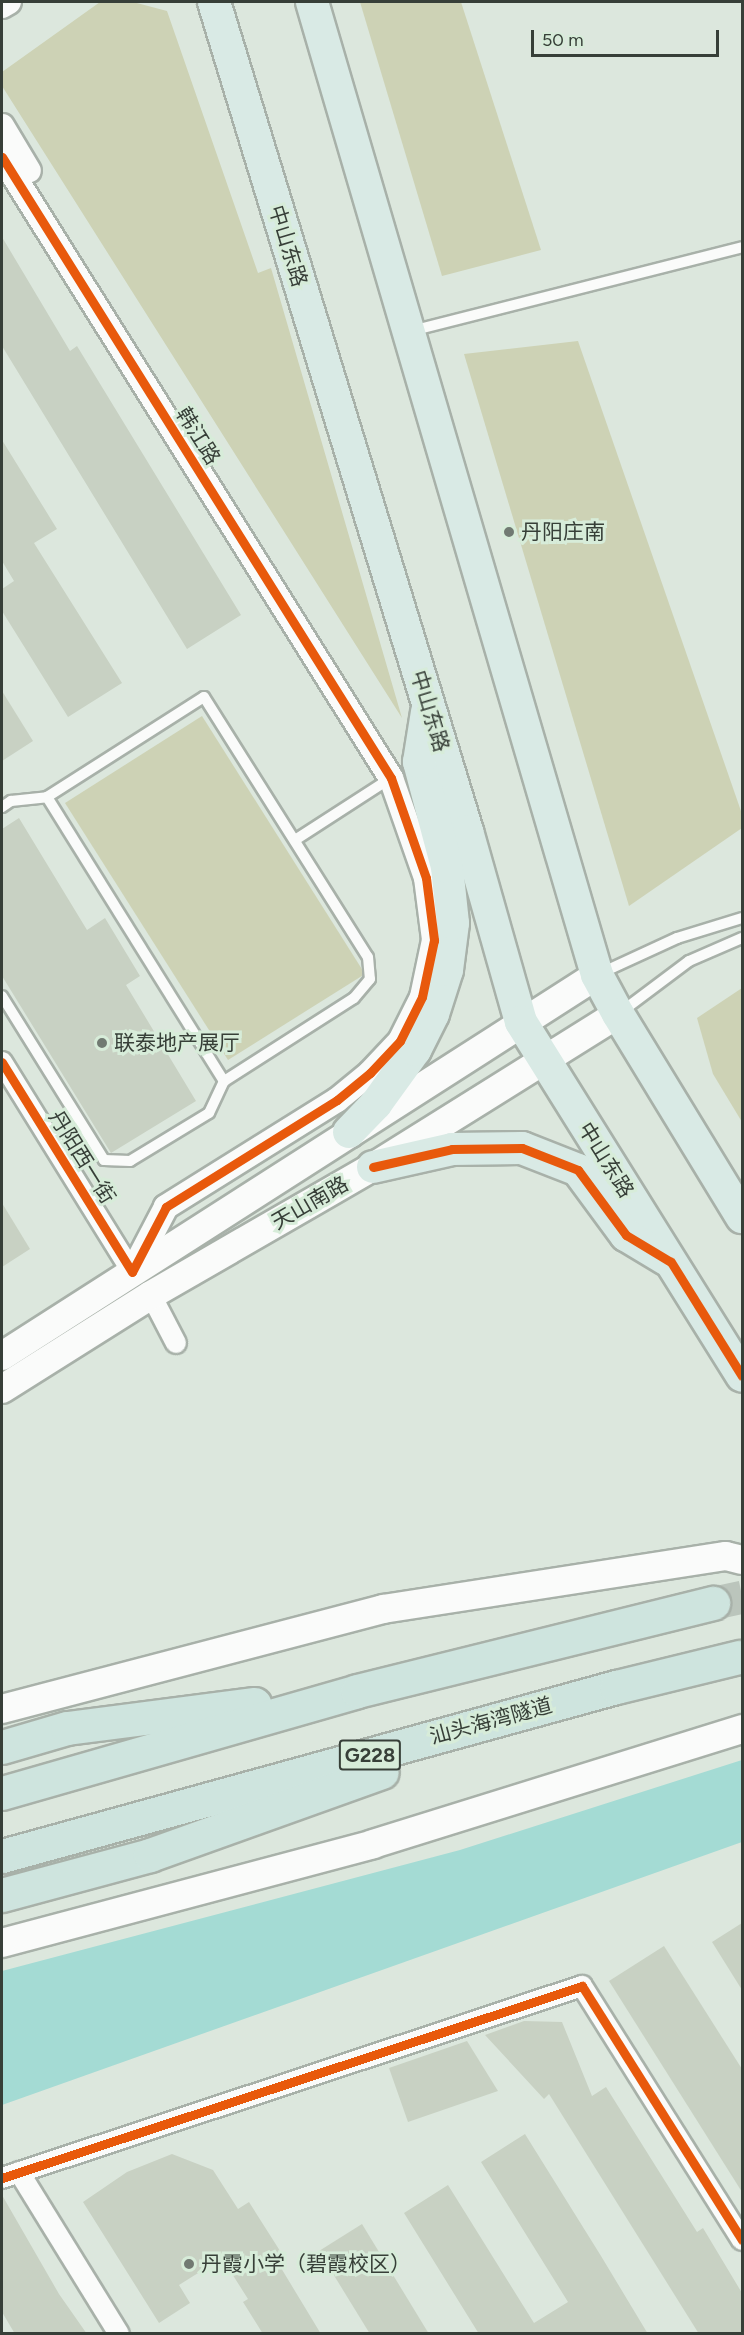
<!DOCTYPE html>
<meta charset="utf-8">
<style>
body{margin:0}
#map{position:relative;width:744px;height:2335px;overflow:hidden;background:#dce7dd;font-family:Figtree,"Noto Sans SC",sans-serif}
div>[style]{position:absolute}
.green>*{inset:0;background:#cdd2b5}
.water>*{inset:0;background:#a4dbd4}
.building>*{inset:0;background:#c8d1c3}
.trunk-tunnel>*{height:33px;margin-top:-16.5px;transform-origin:0;background:repeating-linear-gradient(90deg,#bbc5bc 0 33px,transparent 0 49px)}
.roads{filter:drop-shadow(2px 0 #a8b1a9) drop-shadow(-2px 0 #a8b1a9) drop-shadow(0 2px #a8b1a9) drop-shadow(0 -2px #a8b1a9)}
.service>*{height:10px;margin:-5px;padding:0 5px;transform-origin:5px;border-radius:5px;background:#fafbfa}
.minor>*{height:20px;margin:-10px;padding:0 10px;transform-origin:10px;border-radius:10px;background:#fafbfa}
.tertiary>*{height:24px;margin:-12px;padding:0 12px;transform-origin:12px;border-radius:12px;background:#fafbfa}
.secondary>*{height:28px;margin:-14px;padding:0 14px;transform-origin:14px;border-radius:14px;background:#fafbfa}
.primary>*{height:32px;margin:-16px;padding:0 16px;transform-origin:16px;border-radius:16px;background:#d9eae5}
.trunk>*{height:33px;margin:-16.5px;padding:0 16.5px;transform-origin:16.5px;border-radius:16.5px;background:#cee4de}
.cycleway>*{height:9px;margin:-4.5px;padding:0 4.5px;transform-origin:4.5px;border-radius:4.5px;background:#e8590c}
.dots>*{width:16px;height:16px;translate:-50% -50%;box-sizing:border-box;border:3px solid #d7ecd9;border-radius:50%}
span{translate:-50% -50%;white-space:nowrap;text-align:center;line-height:1.15;-webkit-text-stroke:6px #d7ecd9;paint-order:stroke}
.shield-label span{padding:2px 4px;background:#d7ecd9;border:2px solid;border-radius:4px;-webkit-text-stroke-width:0}
.shield-label{font-size:20px;color:#373f38;font-weight:700}
.street-label{font-size:21px;color:#373f38}
.poi-label{font-size:21px;color:#373f38}
.left{translate:0 -50%;text-align:left}
.frame{position:absolute;inset:0;border:3px solid #373f38;pointer-events:none}
.scale{position:absolute;left:531px;top:30px;width:188px;height:27px;box-sizing:border-box;border:3px solid #373f38;border-top:0;padding-left:8px;font-size:18px;line-height:21px;white-space:nowrap;color:#373f38;-webkit-text-stroke:4px #d7ecd9;paint-order:stroke}
</style>
<div id="map">
<div class="green">
<div style="clip-path:polygon(100px 2px,133px 2px,167px 11px,258px 273px,271px 268px,402px 718px,2px 86px,2px 72px)"></div>
<div style="clip-path:polygon(360px 2px,461px 2px,541px 250px,442px 276px)"></div>
<div style="clip-path:polygon(578px 341px,742px 814px,742px 828px,629px 906px,464px 354px)"></div>
<div style="clip-path:polygon(202px 716px,365px 974px,228px 1060px,65px 803px)"></div>
<div style="clip-path:polygon(742px 988px,742px 1122px,713px 1074px,697px 1018px)"></div>
</div>
<div class="water">
<div style="clip-path:polygon(742px 1760px,742px 1842px,2px 2105px,2px 1971px,460px 1850px)"></div>
</div>
<div class="building">
<div style="clip-path:polygon(2px 237px,70px 351px,77px 346px,241px 615px,187px 649px,2px 346px)"></div>
<div style="clip-path:polygon(2px 440px,57px 529px,34px 543px,122px 683px,68px 717px,2px 611px,2px 589px,14px 581px,2px 561px)"></div>
<div style="clip-path:polygon(2px 691px,33px 741px,2px 761px)"></div>
<div style="clip-path:polygon(19px 818px,87px 930px,105px 918px,140px 976px,126px 985px,196px 1101px,111px 1153px,2px 976px,2px 829px)"></div>
<div style="clip-path:polygon(2px 1203px,30px 1249px,2px 1267px)"></div>
<div style="clip-path:polygon(742px 1923px,742px 1990px,712px 1942px)"></div>
<div style="clip-path:polygon(664px 1946px,742px 2069px,742px 2192px,609px 1981px)"></div>
<div style="clip-path:polygon(524px 2021px,562px 2022px,592px 2096px,606px 2087px,697px 2232px,703px 2228px,742px 2293px,742px 2334px,699px 2334px,549px 2094px,544px 2099px,485px 2035px)"></div>
<div style="clip-path:polygon(467px 2041px,498px 2091px,408px 2122px,389px 2068px)"></div>
<div style="clip-path:polygon(525px 2134px,601px 2256px,648px 2334px,479px 2334px,404px 2213px,448px 2185px,534px 2323px,568px 2302px,481px 2162px)"></div>
<div style="clip-path:polygon(172px 2154px,213px 2170px,238px 2209px,249px 2202px,282px 2254px,275px 2258px,321px 2334px,263px 2334px,243px 2302px,248px 2299px,222px 2258px,179px 2285px,190px 2303px,159px 2323px,83px 2202px,127px 2172px)"></div>
<div style="clip-path:polygon(2px 2195px,59px 2294px,87px 2334px,15px 2334px,2px 2312px)"></div>
<div style="clip-path:polygon(362px 2224px,429px 2334px,370px 2334px,319px 2251px)"></div>
</div>
<div class="trunk-tunnel">
<div style="left:713px;top:1603px;width:30px;rotate:-12deg"></div>
</div>
<div class="roads">
<div class="service">
<div style="left:411px;top:331px;width:341px;rotate:-14.2deg"></div>
<div style="left:47px;top:797px;width:335px;rotate:58.1deg"></div>
<div style="left:2px;top:807px;width:11px;rotate:-34deg"></div>
<div style="left:11px;top:801px;width:36px;rotate:-6deg"></div>
<div style="left:47px;top:797px;width:186px;rotate:-32.5deg"></div>
<div style="left:204px;top:697px;width:307px;rotate:57.8deg"></div>
<div style="left:368px;top:957px;width:22px;rotate:85deg"></div>
<div style="left:370px;top:979px;width:25px;rotate:130deg"></div>
<div style="left:354px;top:998px;width:154px;rotate:147.4deg"></div>
<div style="left:224px;top:1081px;width:35px;rotate:115deg"></div>
<div style="left:209px;top:1113px;width:92px;rotate:148.7deg"></div>
<div style="left:130px;top:1161px;width:26px;rotate:-178deg"></div>
<div style="left:104px;top:1160px;width:193px;rotate:-121.9deg"></div>
<div style="left:295px;top:840px;width:114px;rotate:-32.9deg"></div>
<div style="left:601px;top:973px;width:84px;rotate:-24.7deg"></div>
<div style="left:677px;top:938px;width:68px;rotate:-17.1deg"></div>
<div style="left:621px;top:1012px;width:85px;rotate:-36.9deg"></div>
<div style="left:689px;top:961px;width:58px;rotate:-23.5deg"></div>
</div>
<div class="minor">
<div style="left:2px;top:1062px;width:247px;rotate:58.2deg"></div>
<div style="left:151px;top:1295px;width:54px;rotate:62.5deg"></div>
<div style="left:19px;top:2172px;width:190px;rotate:58.3deg"></div>
<div style="left:2px;top:2178px;width:611px;rotate:-18.32deg"></div>
<div style="left:582px;top:1986px;width:300px;rotate:57.8deg"></div>
</div>
<div class="tertiary">
<div style="left:2px;top:6px;width:8px;rotate:-30deg"></div>
<div style="left:2px;top:126px;width:52px;rotate:59deg"></div>
<div style="left:2px;top:157px;width:733px;rotate:57.94deg"></div>
<div style="left:391px;top:778px;width:106px;rotate:70.7deg"></div>
<div style="left:426px;top:878px;width:63px;rotate:82.6deg"></div>
<div style="left:434px;top:940px;width:58px;rotate:101.9deg"></div>
<div style="left:422px;top:997px;width:49px;rotate:116.6deg"></div>
<div style="left:400px;top:1041px;width:44px;rotate:133.2deg"></div>
<div style="left:370px;top:1073px;width:43px;rotate:140.7deg"></div>
<div style="left:337px;top:1100px;width:202px;rotate:148deg"></div>
<div style="left:166px;top:1207px;width:73px;rotate:117.6deg"></div>
</div>
<div class="secondary">
<div style="left:2px;top:1356px;width:707px;rotate:-32.63deg"></div>
<div style="left:2px;top:1389px;width:176px;rotate:-32.2deg"></div>
<div style="left:151px;top:1295px;width:256px;rotate:-30deg"></div>
<div style="left:373px;top:1167px;width:289px;rotate:-32deg"></div>
<div style="left:2px;top:1709px;width:394px;rotate:-14.7deg"></div>
<div style="left:383px;top:1609px;width:347px;rotate:-8.8deg"></div>
<div style="left:726px;top:1556px;width:16px;rotate:14deg"></div>
<div style="left:2px;top:1943px;width:384px;rotate:-14.9deg"></div>
<div style="left:373px;top:1844px;width:387px;rotate:-17.3deg"></div>
</div>
<div class="primary">
<div style="left:214px;top:2px;width:867px;rotate:73.03deg"></div>
<div style="left:467px;top:831px;width:198px;rotate:74.2deg"></div>
<div style="left:521px;top:1022px;width:417px;rotate:58deg"></div>
<div style="left:312px;top:2px;width:1014px;rotate:73.67deg"></div>
<div style="left:597px;top:975px;width:44px;rotate:61.7deg"></div>
<div style="left:618px;top:1014px;width:238px;rotate:58.6deg"></div>
<div style="left:349px;top:1132px;width:39px;rotate:-46deg"></div>
<div style="left:376px;top:1104px;width:67px;rotate:-54.2deg"></div>
<div style="left:415px;top:1050px;width:40px;rotate:-63.4deg"></div>
<div style="left:433px;top:1014px;width:46px;rotate:-72.3deg"></div>
<div style="left:447px;top:970px;width:47px;rotate:-82.7deg"></div>
<div style="left:453px;top:923px;width:56px;rotate:-96.1deg"></div>
<div style="left:447px;top:867px;width:109px;rotate:-104.9deg"></div>
<div style="left:419px;top:762px;width:51px;rotate:-80.9deg"></div>
<div style="left:373px;top:1167px;width:81px;rotate:-12.8deg"></div>
<div style="left:452px;top:1149px;width:70px;rotate:-0.8deg"></div>
<div style="left:522px;top:1148px;width:60px;rotate:21.4deg"></div>
<div style="left:578px;top:1170px;width:81px;rotate:53.6deg"></div>
<div style="left:626px;top:1235px;width:47px;rotate:31deg"></div>
</div>
<div class="trunk">
<div style="left:2px;top:1747px;width:68px;rotate:-16.3deg"></div>
<div style="left:67px;top:1728px;width:189px;rotate:-7.3deg"></div>
<div style="left:2px;top:1793px;width:369px;rotate:-16deg"></div>
<div style="left:357px;top:1691px;width:367px;rotate:-13.9deg"></div>
<div style="left:2px;top:1856px;width:637px;rotate:-15.39deg"></div>
<div style="left:616px;top:1687px;width:127px;rotate:-13.7deg"></div>
<div style="left:2px;top:1895px;width:153px;rotate:-15.1deg"></div>
<div style="left:150px;top:1855px;width:246px;rotate:-19.7deg"></div>
</div>
</div>
<div class="cycleway">
<div style="left:2px;top:157px;width:733px;rotate:57.94deg"></div>
<div style="left:391px;top:778px;width:106px;rotate:70.7deg"></div>
<div style="left:426px;top:878px;width:63px;rotate:82.6deg"></div>
<div style="left:434px;top:940px;width:58px;rotate:101.9deg"></div>
<div style="left:422px;top:997px;width:49px;rotate:116.6deg"></div>
<div style="left:400px;top:1041px;width:44px;rotate:133.2deg"></div>
<div style="left:370px;top:1073px;width:43px;rotate:140.7deg"></div>
<div style="left:337px;top:1100px;width:202px;rotate:148deg"></div>
<div style="left:166px;top:1207px;width:73px;rotate:117.6deg"></div>
<div style="left:132px;top:1272px;width:247px;rotate:-121.8deg"></div>
<div style="left:373px;top:1167px;width:81px;rotate:-12.8deg"></div>
<div style="left:452px;top:1149px;width:70px;rotate:-0.8deg"></div>
<div style="left:522px;top:1148px;width:60px;rotate:21.4deg"></div>
<div style="left:578px;top:1170px;width:81px;rotate:53.6deg"></div>
<div style="left:626px;top:1235px;width:52px;rotate:31deg"></div>
<div style="left:671px;top:1262px;width:134px;rotate:58.1deg"></div>
<div style="left:2px;top:2178px;width:611px;rotate:-18.32deg"></div>
<div style="left:582px;top:1986px;width:300px;rotate:57.8deg"></div>
</div>
<div class="dots">
<div style="left:509px;top:532px;background:#717a72"></div>
<div style="left:102px;top:1043px;background:#717a72"></div>
<div style="left:189px;top:2264px;background:#717a72"></div>
</div>
<div class="shield-label">
<span style="left:370px;top:1755px">G228</span>
</div>
<div class="street-label">
<span style="left:288px;top:246px;rotate:73deg">中山东路</span>
<span style="left:198px;top:436px;rotate:58deg">韩江路</span>
<span style="left:430px;top:711px;rotate:73deg">中山东路</span>
<span style="left:82px;top:1157px;rotate:58deg">丹阳西一街</span>
<span style="left:606px;top:1160px;rotate:58deg">中山东路</span>
<span style="left:310px;top:1203px;rotate:-30deg">天山南路</span>
<span style="left:491px;top:1721px;rotate:-15deg">汕头海湾隧道</span>
</div>
<div class="poi-label">
<span class="left" style="left:521px;top:532px">丹阳庄南</span>
<span class="left" style="left:114px;top:1043px">联泰地产展厅</span>
<span class="left" style="left:201px;top:2264px">丹霞小学（碧霞校区）</span>
</div>
<div class="frame"></div>
<div class="scale">50 m</div>
</div>
